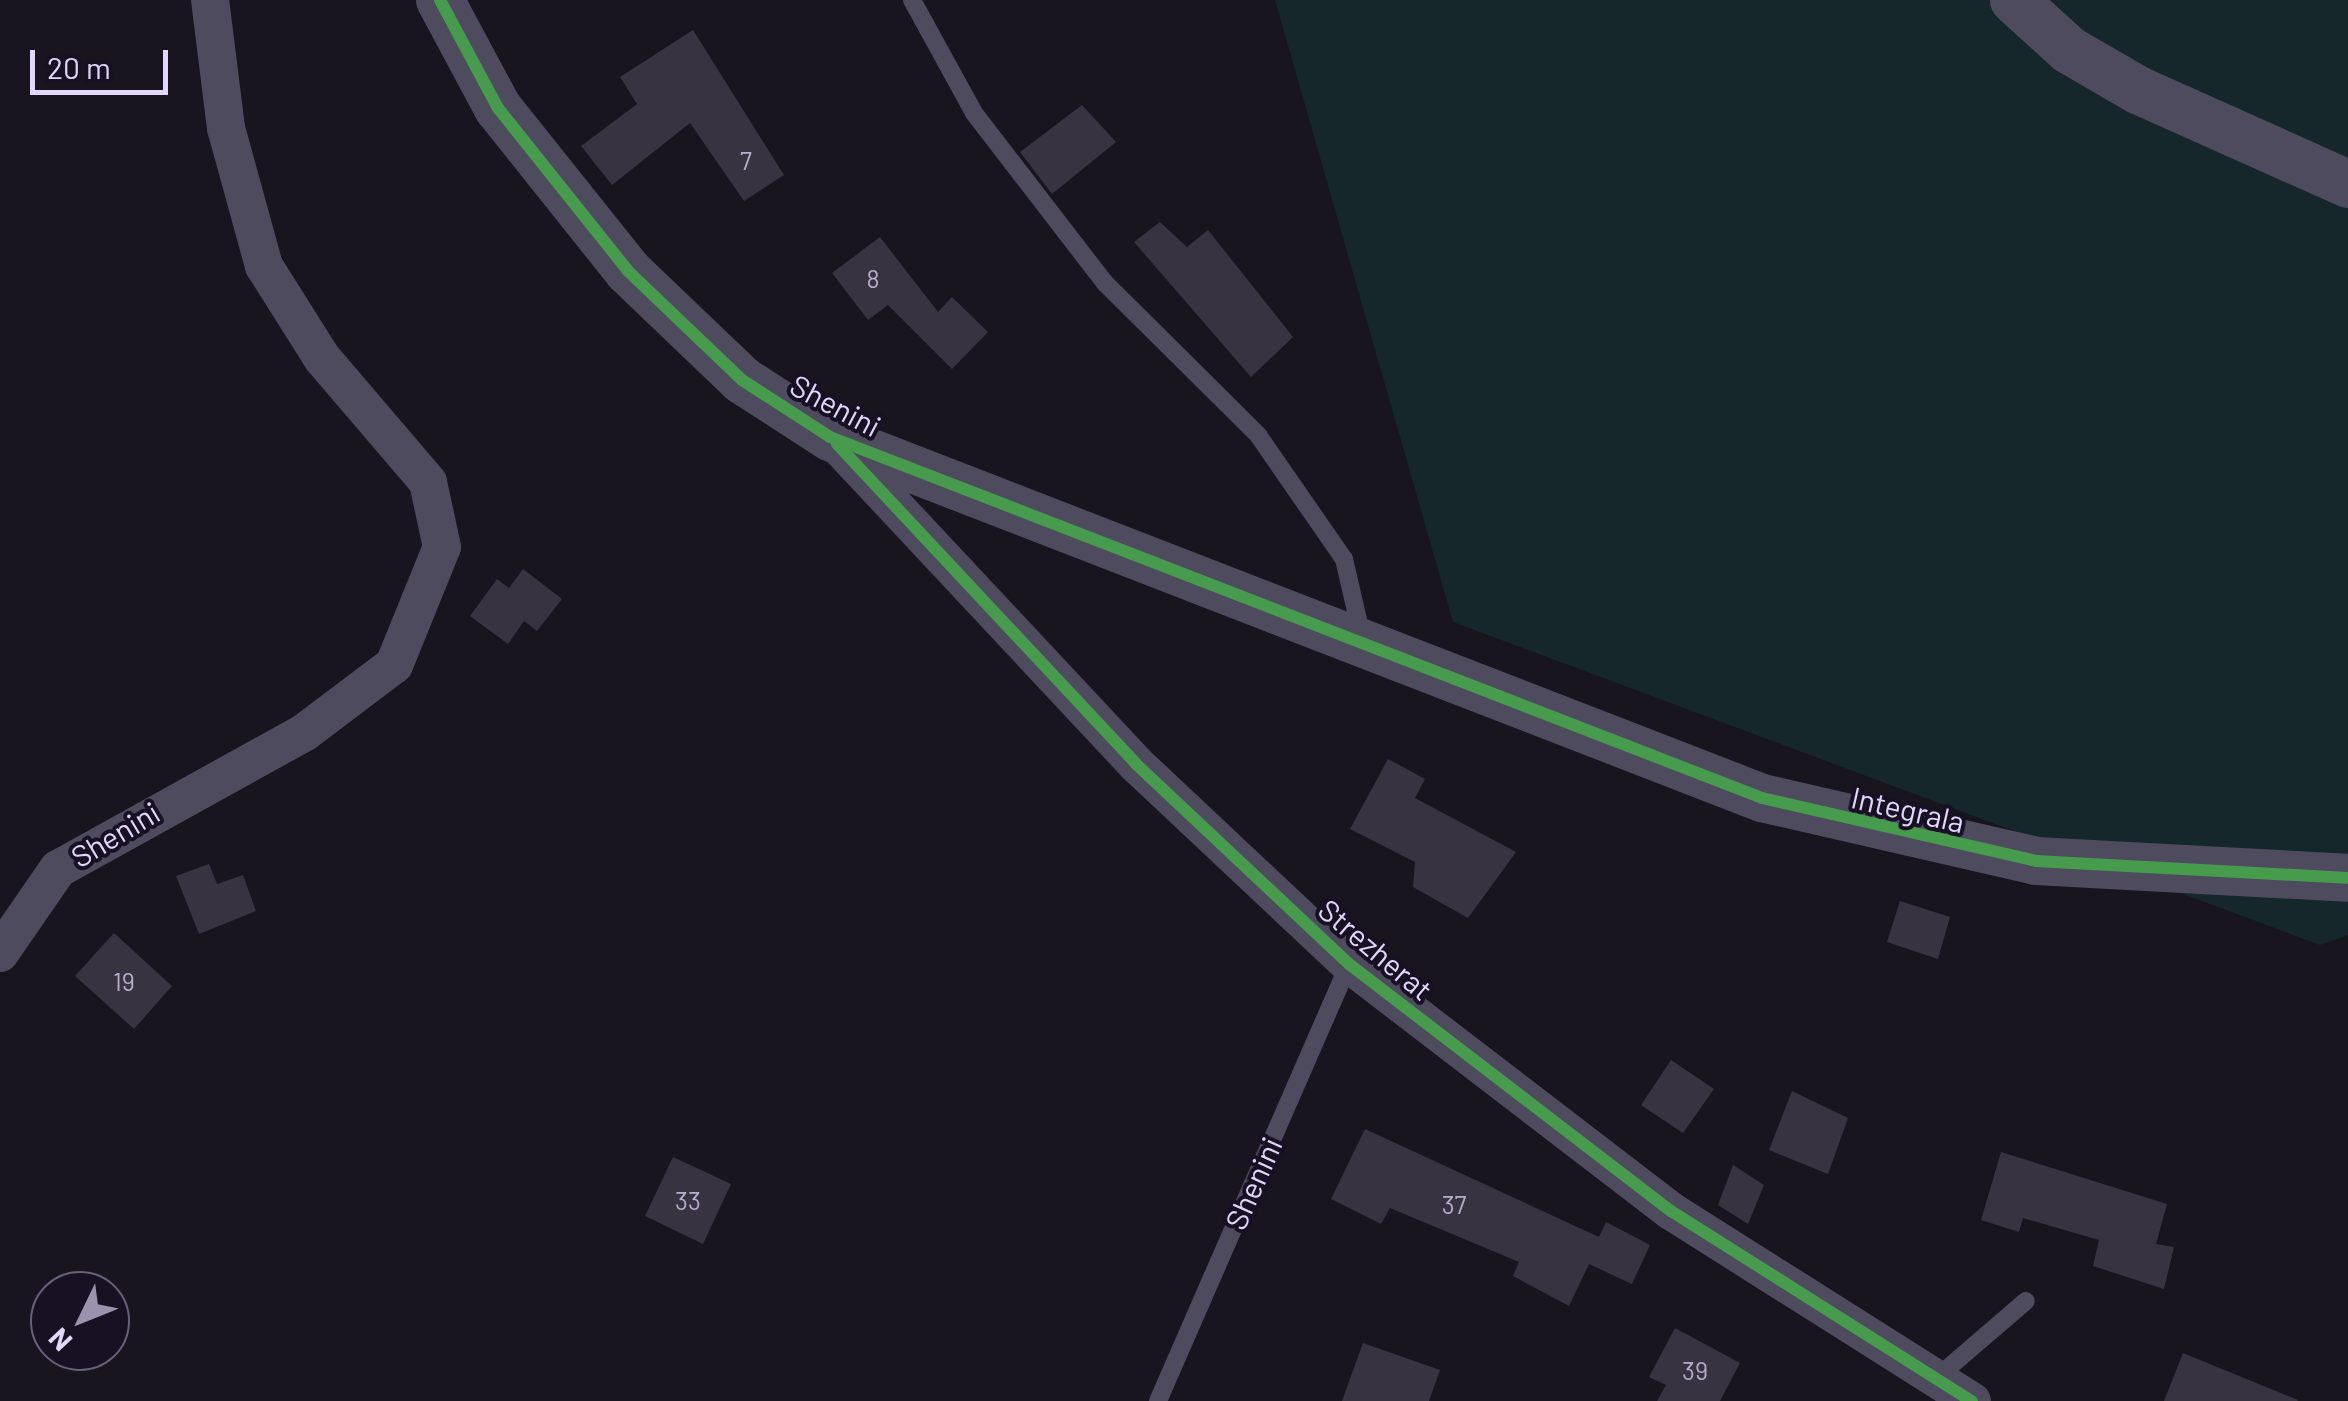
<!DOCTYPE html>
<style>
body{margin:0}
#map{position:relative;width:2348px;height:1401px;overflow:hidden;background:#18151f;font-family:Barlow,sans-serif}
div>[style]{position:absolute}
.green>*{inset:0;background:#15272a}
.building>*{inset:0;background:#383341}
.service>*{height:18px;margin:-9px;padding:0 9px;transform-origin:9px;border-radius:9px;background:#4e4b5f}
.minor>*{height:38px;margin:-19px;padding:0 19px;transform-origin:19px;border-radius:19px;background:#4e4b5f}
.tertiary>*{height:48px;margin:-24px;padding:0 24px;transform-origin:24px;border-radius:24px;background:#4e4b5f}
.cycleway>*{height:12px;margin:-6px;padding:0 6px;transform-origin:6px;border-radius:6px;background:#469c4c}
span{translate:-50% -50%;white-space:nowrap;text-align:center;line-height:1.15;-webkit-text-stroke:8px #171123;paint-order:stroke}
.number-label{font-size:25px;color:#b6aecc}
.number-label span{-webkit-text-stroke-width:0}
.street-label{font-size:30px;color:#e0d7fa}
.north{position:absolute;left:30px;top:1271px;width:100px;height:100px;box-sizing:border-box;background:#171123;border:2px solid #676079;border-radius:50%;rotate:227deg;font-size:28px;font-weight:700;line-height:40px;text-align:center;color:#e0d7fa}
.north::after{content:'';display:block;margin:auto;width:35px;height:45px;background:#9a93ad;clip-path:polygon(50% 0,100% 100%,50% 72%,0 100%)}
.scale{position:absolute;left:30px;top:50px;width:138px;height:45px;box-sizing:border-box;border:5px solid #e0d7fa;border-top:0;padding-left:12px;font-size:30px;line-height:35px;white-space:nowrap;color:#e0d7fa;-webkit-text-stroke:8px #171123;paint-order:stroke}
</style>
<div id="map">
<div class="green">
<div style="clip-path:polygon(1275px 0,2348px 0,2348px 935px,2320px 945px,1453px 622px)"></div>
</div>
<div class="building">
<div style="clip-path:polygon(693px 30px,784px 175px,744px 201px,690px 123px,612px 185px,581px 146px,637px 104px,620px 77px)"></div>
<div style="clip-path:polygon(1082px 105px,1116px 142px,1052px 194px,1020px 152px)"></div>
<div style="clip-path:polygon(1160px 222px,1187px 247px,1208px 230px,1293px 337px,1251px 377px,1134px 242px)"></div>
<div style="clip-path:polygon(880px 237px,938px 312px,952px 297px,988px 332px,952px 369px,888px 305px,868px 320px,832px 273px)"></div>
<div style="clip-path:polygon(523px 569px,562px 599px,537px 631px,524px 621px,508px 644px,470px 616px,497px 579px,509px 588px)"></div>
<div style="clip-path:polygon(1388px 759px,1425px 779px,1415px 798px,1516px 852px,1468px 918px,1413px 887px,1415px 862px,1350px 829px)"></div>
<div style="clip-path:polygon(209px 864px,217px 884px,243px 875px,256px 911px,199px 934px,176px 876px)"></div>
<div style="clip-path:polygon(1900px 901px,1950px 917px,1938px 959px,1887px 942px)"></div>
<div style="clip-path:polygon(114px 933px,172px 986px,134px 1029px,75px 976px)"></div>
<div style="clip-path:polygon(1671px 1060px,1714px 1089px,1683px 1133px,1641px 1105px)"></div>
<div style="clip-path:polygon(1792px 1091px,1848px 1118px,1828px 1174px,1769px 1150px)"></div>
<div style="clip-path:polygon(1365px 1129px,1599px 1237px,1606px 1222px,1650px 1245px,1632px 1284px,1589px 1264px,1569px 1306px,1513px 1276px,1519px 1262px,1390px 1208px,1381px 1224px,1331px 1199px)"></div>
<div style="clip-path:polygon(2001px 1152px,2167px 1204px,2156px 1244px,2174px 1247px,2164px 1289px,2093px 1266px,2099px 1240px,2023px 1218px,2019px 1232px,1981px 1220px)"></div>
<div style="clip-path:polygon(673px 1157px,731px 1184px,703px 1244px,645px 1216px)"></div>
<div style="clip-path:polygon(1733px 1165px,1764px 1185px,1748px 1224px,1718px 1205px)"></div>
<div style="clip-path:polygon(1675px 1328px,1740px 1363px,1720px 1401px,1657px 1401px,1666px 1385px,1649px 1377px)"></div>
<div style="clip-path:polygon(1363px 1343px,1440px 1370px,1429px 1401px,1342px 1401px)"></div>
<div style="clip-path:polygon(2183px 1353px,2298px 1400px,2297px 1401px,2164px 1401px)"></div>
</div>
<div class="service">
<div style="left:912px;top:0;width:129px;rotate:61.2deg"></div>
<div style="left:974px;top:113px;width:215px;rotate:52.4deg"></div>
<div style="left:1105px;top:283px;width:216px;rotate:44.8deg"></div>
<div style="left:1258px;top:435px;width:151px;rotate:55.3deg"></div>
<div style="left:1344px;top:559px;width:80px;rotate:77deg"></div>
<div style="left:1934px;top:1380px;width:121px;rotate:-40.7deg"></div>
<div style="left:1158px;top:1401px;width:477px;rotate:-66.4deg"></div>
</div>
<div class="minor">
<div style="left:832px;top:439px;width:445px;rotate:46.9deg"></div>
<div style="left:1136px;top:764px;width:292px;rotate:43.2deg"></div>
<div style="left:1349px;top:964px;width:406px;rotate:37.5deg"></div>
<div style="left:1671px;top:1211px;width:356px;rotate:32.3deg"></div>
<div style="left:0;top:953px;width:102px;rotate:-55.4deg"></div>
<div style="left:58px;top:869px;width:282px;rotate:-29deg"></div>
<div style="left:305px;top:732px;width:111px;rotate:-37deg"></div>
<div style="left:394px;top:665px;width:127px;rotate:-67.9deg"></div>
<div style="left:442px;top:547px;width:66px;rotate:-102.2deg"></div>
<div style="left:428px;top:482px;width:163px;rotate:-130.5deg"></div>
<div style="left:322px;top:358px;width:109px;rotate:-122.2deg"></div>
<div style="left:264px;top:266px;width:143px;rotate:-105.4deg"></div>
<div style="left:226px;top:128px;width:129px;rotate:-97.1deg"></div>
</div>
<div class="tertiary">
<div style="left:440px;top:0;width:123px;rotate:61.8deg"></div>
<div style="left:498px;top:108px;width:208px;rotate:51.4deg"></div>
<div style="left:628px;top:271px;width:158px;rotate:43.7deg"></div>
<div style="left:742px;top:380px;width:105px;rotate:32.9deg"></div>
<div style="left:830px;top:437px;width:999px;rotate:21.17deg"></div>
<div style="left:1762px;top:798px;width:281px;rotate:12.9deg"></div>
<div style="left:2036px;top:861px;width:312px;rotate:3.1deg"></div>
<div style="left:2014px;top:0;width:74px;rotate:42.3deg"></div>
<div style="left:2069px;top:50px;width:80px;rotate:30.1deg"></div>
<div style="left:2138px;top:90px;width:230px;rotate:24.1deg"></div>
</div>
<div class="cycleway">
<div style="left:440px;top:0;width:123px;rotate:61.8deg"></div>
<div style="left:498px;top:108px;width:208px;rotate:51.4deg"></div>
<div style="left:628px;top:271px;width:158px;rotate:43.7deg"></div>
<div style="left:742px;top:380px;width:105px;rotate:32.9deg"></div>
<div style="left:830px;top:437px;width:999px;rotate:21.17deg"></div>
<div style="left:1762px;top:798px;width:281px;rotate:12.9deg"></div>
<div style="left:2036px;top:861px;width:312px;rotate:3.1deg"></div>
<div style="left:837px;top:444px;width:438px;rotate:46.9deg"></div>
<div style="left:1136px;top:764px;width:292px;rotate:43.2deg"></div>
<div style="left:1349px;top:964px;width:406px;rotate:37.5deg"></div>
<div style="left:1671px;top:1211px;width:356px;rotate:32.3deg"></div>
</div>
<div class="number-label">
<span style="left:746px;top:160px">7</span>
<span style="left:873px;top:278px">8</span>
<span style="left:124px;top:981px">19</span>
<span style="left:688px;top:1200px">33</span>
<span style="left:1454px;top:1204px">37</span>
<span style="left:1695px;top:1370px">39</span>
</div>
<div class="street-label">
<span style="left:836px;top:405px;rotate:28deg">Shenini</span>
<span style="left:1908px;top:809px;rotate:13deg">Integrala</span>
<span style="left:115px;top:834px;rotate:-31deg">Shenini</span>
<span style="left:1376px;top:949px;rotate:40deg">Strezherat</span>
<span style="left:1253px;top:1183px;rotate:-66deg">Shenini</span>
</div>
<div class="north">N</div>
<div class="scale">20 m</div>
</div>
